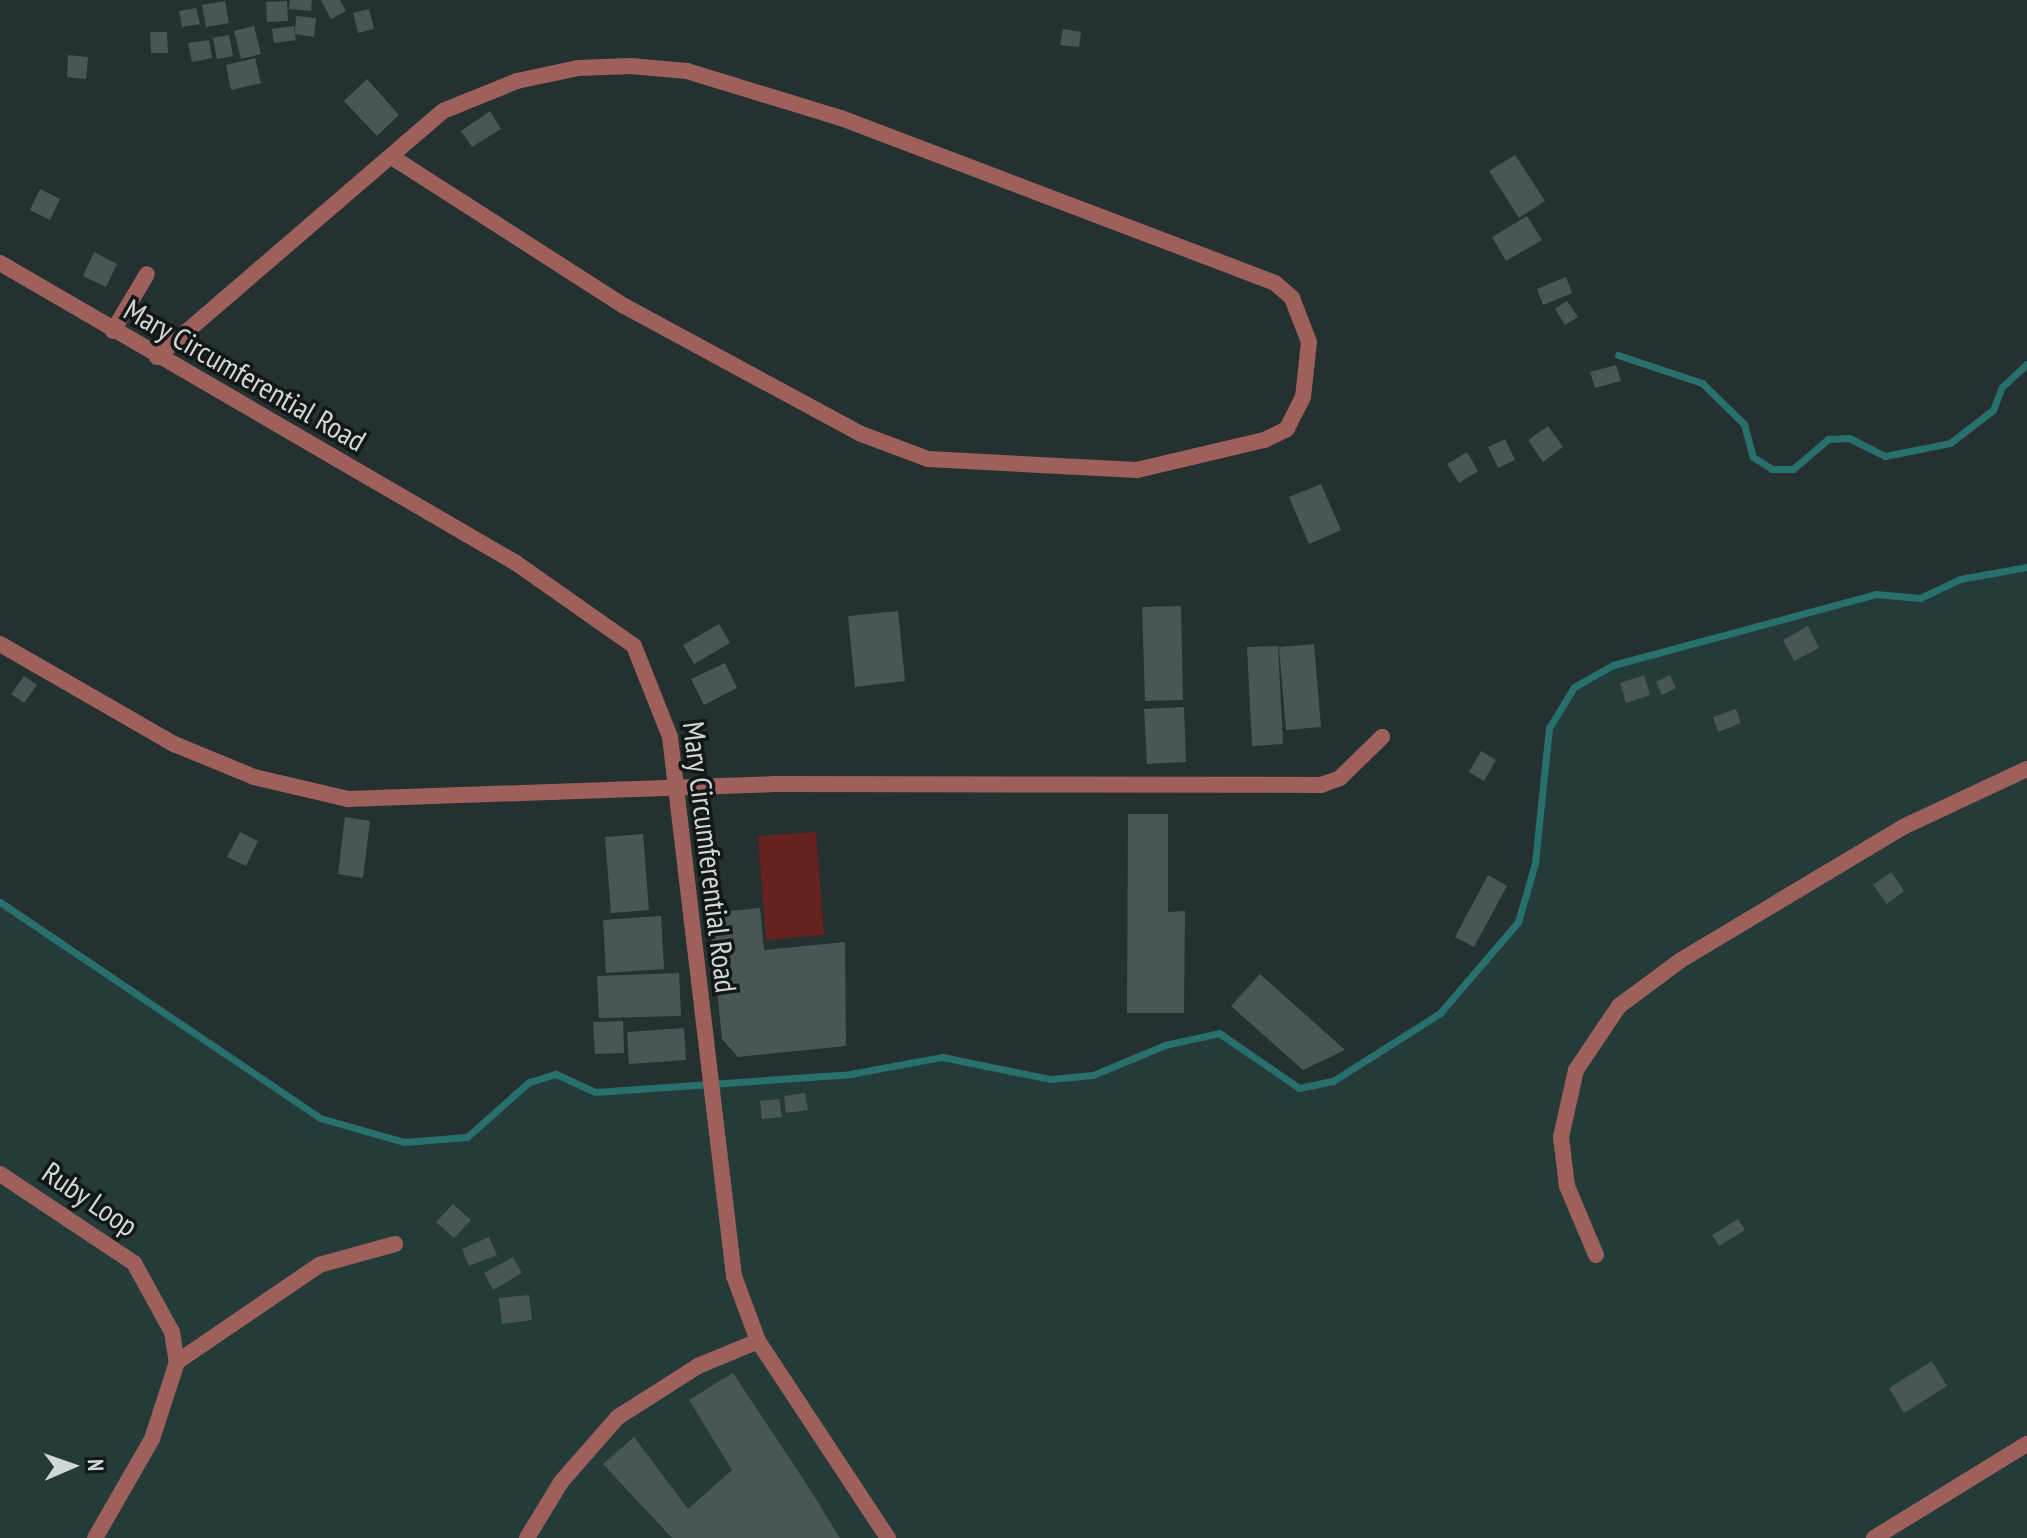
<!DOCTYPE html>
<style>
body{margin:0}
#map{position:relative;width:2027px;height:1538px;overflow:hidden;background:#243130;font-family:"PT Sans Narrow",sans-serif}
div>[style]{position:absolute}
.built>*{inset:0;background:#253b39}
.green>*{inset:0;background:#65221f}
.stream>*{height:7px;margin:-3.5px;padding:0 3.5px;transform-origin:3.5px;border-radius:3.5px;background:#28706d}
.building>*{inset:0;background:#485655}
.street>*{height:16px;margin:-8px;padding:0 8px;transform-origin:8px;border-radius:8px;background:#9d605b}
span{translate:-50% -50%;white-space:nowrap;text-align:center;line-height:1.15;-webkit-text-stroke:7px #121817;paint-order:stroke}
.street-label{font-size:30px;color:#d1d9d8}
.north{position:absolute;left:32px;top:1426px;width:80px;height:80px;-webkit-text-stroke:6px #121817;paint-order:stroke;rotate:88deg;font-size:22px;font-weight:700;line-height:32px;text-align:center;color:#d1d9d8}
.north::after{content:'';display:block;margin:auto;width:28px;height:36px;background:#d1d9d8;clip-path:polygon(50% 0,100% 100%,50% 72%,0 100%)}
</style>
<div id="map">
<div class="built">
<div style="clip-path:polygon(2027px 567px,2027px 1538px,0 1538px,0 902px,320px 1118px,404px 1142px,467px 1137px,529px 1082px,556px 1074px,595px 1092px,850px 1074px,942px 1057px,1051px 1079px,1093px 1075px,1165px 1045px,1219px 1033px,1300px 1088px,1333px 1081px,1440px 1013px,1518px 922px,1535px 863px,1549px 728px,1574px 687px,1613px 665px,1876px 594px,1920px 598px,1960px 579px)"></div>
</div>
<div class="green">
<div style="clip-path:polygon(816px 832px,824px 935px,766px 940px,758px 836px)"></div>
</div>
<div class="stream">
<div style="left:1618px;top:355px;width:89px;rotate:18.4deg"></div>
<div style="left:1702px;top:383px;width:59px;rotate:44.3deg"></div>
<div style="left:1744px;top:424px;width:34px;rotate:75deg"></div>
<div style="left:1753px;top:457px;width:22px;rotate:32deg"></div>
<div style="left:1772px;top:469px;width:21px"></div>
<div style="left:1793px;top:469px;width:46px;rotate:-40.6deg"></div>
<div style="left:1828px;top:439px;width:21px;rotate:-3deg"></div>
<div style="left:1849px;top:438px;width:40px;rotate:26.6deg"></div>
<div style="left:1885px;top:456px;width:66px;rotate:-11.3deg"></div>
<div style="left:1950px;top:443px;width:54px;rotate:-37.5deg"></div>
<div style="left:1993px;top:410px;width:25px;rotate:-69deg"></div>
<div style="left:2002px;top:387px;width:34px;rotate:-43deg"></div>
<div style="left:0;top:902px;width:386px;rotate:34deg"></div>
<div style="left:320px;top:1118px;width:87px;rotate:15.9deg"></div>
<div style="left:404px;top:1142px;width:63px;rotate:-4.5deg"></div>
<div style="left:467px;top:1137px;width:83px;rotate:-41.6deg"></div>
<div style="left:529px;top:1082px;width:28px;rotate:-17deg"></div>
<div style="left:556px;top:1074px;width:43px;rotate:24.8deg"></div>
<div style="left:595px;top:1092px;width:256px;rotate:-4deg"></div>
<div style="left:850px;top:1074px;width:94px;rotate:-10.5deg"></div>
<div style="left:942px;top:1057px;width:110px;rotate:11.5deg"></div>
<div style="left:1050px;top:1079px;width:43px;rotate:-5.3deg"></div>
<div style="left:1093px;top:1075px;width:78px;rotate:-22.6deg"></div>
<div style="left:1165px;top:1045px;width:55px;rotate:-12.5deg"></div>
<div style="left:1219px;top:1033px;width:97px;rotate:34.5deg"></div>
<div style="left:1299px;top:1088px;width:35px;rotate:-12deg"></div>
<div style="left:1333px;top:1081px;width:127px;rotate:-32.4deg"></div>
<div style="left:1440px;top:1013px;width:120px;rotate:-49.4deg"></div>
<div style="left:1518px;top:922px;width:61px;rotate:-73.9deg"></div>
<div style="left:1535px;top:863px;width:136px;rotate:-84.1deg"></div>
<div style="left:1549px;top:728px;width:48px;rotate:-58.6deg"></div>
<div style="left:1574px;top:687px;width:45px;rotate:-29.4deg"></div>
<div style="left:1613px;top:665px;width:272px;rotate:-15.1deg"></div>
<div style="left:1876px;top:594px;width:44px;rotate:5.2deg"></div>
<div style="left:1920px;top:598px;width:44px;rotate:-25.4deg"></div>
<div style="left:1960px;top:579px;width:68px;rotate:-10.2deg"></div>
</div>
<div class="building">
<div style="clip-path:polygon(290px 0,312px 0,311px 11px,289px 9px)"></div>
<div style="clip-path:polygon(321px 0,340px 0,346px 11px,331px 19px)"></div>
<div style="clip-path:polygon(225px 1px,229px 23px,206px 27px,202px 5px)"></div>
<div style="clip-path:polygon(287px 1px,288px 21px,267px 22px,266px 2px)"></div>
<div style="clip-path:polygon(196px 8px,200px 24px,182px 27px,179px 11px)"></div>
<div style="clip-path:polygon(369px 9px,374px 29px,358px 33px,353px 13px)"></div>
<div style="clip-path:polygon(296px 16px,316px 18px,314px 37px,295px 34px,296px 40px,274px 43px,272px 29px,294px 26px,295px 34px)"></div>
<div style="clip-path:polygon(254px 26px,261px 54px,241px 59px,234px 31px)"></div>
<div style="clip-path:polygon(1063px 29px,1081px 32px,1079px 47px,1060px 45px)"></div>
<div style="clip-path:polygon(150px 32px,167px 32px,168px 53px,151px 53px)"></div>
<div style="clip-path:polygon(229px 35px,233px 56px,217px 59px,213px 38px)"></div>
<div style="clip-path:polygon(209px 40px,212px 58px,192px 62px,188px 43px)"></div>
<div style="clip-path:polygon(68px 55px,88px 57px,86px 79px,67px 77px)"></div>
<div style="clip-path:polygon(255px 58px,261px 83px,231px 90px,226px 65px)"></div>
<div style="clip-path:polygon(367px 79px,399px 115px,377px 136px,344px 101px)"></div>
<div style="clip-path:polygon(490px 111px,501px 129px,472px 147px,461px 131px)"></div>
<div style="clip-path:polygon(1515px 155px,1545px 201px,1519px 218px,1489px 171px)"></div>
<div style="clip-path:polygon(40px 189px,60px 199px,50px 220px,30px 210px)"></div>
<div style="clip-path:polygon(1527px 216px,1542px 240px,1506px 261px,1492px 237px)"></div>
<div style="clip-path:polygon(94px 252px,117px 264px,106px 287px,83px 276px)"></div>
<div style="clip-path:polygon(1566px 277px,1572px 293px,1543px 305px,1537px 289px)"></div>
<div style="clip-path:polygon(1567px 301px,1578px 317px,1565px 325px,1555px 309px)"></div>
<div style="clip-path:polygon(1616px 365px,1621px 381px,1595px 388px,1590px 372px)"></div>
<div style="clip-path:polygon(1548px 426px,1563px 447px,1543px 462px,1528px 440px)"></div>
<div style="clip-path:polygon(1505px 439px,1515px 460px,1498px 468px,1488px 447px)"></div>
<div style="clip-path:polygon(1467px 452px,1478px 471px,1459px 483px,1447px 464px)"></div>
<div style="clip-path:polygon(1321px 484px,1341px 530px,1309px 544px,1289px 497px)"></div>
<div style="clip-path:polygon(1181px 606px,1183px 700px,1145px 701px,1142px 607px)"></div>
<div style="clip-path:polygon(898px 611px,905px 681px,855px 687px,848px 616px)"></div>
<div style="clip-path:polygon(719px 624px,730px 643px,694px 664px,683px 645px)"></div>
<div style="clip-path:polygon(1808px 626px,1819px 648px,1794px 661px,1783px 640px)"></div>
<div style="clip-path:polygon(1314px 644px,1321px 727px,1286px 730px,1279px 647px)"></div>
<div style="clip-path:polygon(1278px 646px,1283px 744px,1252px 746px,1247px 647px)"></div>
<div style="clip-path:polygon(725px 663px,737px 688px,704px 705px,691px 679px)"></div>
<div style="clip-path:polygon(1644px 675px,1650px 695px,1626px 703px,1620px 683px)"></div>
<div style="clip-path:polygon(1670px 675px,1676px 688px,1662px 695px,1656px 682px)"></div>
<div style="clip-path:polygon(24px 676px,37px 685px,24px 703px,11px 694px)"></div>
<div style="clip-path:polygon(1184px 707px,1186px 762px,1147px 764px,1144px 709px)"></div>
<div style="clip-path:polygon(1736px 709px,1741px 723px,1718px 732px,1713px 717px)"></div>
<div style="clip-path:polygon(1481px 751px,1496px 760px,1484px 781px,1469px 772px)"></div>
<div style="clip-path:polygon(1128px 814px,1168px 814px,1168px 912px,1185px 911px,1184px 1013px,1127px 1013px)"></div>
<div style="clip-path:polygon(345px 817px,370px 821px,363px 878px,338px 874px)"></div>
<div style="clip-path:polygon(240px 832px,258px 841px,246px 866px,227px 857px)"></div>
<div style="clip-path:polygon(643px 834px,649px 910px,611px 913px,605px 837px)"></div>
<div style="clip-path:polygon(1891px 872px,1904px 891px,1887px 904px,1873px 885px)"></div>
<div style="clip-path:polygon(1488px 875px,1507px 886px,1474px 947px,1455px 937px)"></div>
<div style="clip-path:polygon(760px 908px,764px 950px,845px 942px,846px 1046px,738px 1057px,722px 1039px,709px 913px)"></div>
<div style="clip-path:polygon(661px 916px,664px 969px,606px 973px,603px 920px)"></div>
<div style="clip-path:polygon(679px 973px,681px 1016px,599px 1018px,597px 976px)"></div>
<div style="clip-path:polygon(1260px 974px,1345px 1050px,1303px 1070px,1231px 1006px)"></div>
<div style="clip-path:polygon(623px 1021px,624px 1053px,595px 1054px,593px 1022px)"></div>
<div style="clip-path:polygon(684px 1028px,686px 1060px,629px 1064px,627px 1032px)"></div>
<div style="clip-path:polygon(805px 1093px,808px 1110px,786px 1113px,784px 1096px)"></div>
<div style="clip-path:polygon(779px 1099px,782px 1117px,762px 1119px,760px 1101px)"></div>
<div style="clip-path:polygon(453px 1204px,471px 1220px,454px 1238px,436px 1222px)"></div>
<div style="clip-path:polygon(1738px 1219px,1745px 1230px,1719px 1246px,1712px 1235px)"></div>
<div style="clip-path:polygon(489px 1237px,497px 1255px,469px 1266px,462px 1249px)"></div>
<div style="clip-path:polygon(513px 1257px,522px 1273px,493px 1290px,484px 1273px)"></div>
<div style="clip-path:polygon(529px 1295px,532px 1320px,502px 1324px,499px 1298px)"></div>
<div style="clip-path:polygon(1932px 1361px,1947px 1386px,1904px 1413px,1889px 1388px)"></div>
<div style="clip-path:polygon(733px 1373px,804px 1480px,840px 1538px,672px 1538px,603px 1464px,634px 1437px,688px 1509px,732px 1470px,689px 1400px)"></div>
</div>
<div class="street">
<div style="left:0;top:263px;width:597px;rotate:30.17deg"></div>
<div style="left:516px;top:563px;width:144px;rotate:35.1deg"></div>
<div style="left:634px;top:646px;width:98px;rotate:68.4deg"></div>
<div style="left:670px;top:737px;width:543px;rotate:83.23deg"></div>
<div style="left:734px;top:1276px;width:69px;rotate:69.7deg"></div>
<div style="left:758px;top:1341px;width:236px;rotate:56.6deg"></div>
<div style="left:113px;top:331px;width:66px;rotate:-59.2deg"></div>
<div style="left:157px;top:357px;width:377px;rotate:-40.7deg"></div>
<div style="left:443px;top:111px;width:80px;rotate:-22.1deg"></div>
<div style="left:517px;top:81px;width:62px;rotate:-12deg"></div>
<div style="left:578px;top:68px;width:53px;rotate:-2.2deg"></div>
<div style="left:631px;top:66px;width:56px;rotate:5.1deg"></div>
<div style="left:687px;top:71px;width:161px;rotate:17deg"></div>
<div style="left:841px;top:118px;width:464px;rotate:20.8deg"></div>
<div style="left:1275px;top:283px;width:23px;rotate:41deg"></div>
<div style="left:1292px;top:298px;width:47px;rotate:68.9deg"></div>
<div style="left:1309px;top:342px;width:55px;rotate:96.2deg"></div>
<div style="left:1303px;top:397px;width:36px;rotate:117deg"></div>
<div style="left:1287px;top:429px;width:25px;rotate:154deg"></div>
<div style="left:1264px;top:440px;width:130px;rotate:166.7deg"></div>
<div style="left:1137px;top:470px;width:209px;rotate:-177deg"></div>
<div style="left:928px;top:459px;width:72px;rotate:-159.5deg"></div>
<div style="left:861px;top:434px;width:269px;rotate:-151.6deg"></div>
<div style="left:624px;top:306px;width:276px;rotate:-147.3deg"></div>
<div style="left:0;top:644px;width:201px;rotate:29.9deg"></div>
<div style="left:174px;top:744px;width:87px;rotate:22.4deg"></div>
<div style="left:254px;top:777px;width:97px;rotate:13.2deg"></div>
<div style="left:348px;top:799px;width:425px;rotate:-2deg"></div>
<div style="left:773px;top:784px;width:548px;rotate:0.1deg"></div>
<div style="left:1321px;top:785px;width:20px;rotate:-20deg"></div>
<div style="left:1340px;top:778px;width:59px;rotate:-44.3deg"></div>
<div style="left:0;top:1174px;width:161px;rotate:33.6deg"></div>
<div style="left:134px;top:1263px;width:79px;rotate:61.2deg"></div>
<div style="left:172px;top:1332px;width:30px;rotate:81deg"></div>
<div style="left:177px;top:1362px;width:81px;rotate:108deg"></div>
<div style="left:152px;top:1439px;width:114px;rotate:119.9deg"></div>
<div style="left:1596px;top:1255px;width:75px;rotate:-112.8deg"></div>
<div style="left:1567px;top:1186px;width:49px;rotate:-97deg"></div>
<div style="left:1561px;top:1137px;width:69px;rotate:-77.4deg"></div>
<div style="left:1576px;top:1070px;width:77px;rotate:-56.1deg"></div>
<div style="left:1619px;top:1006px;width:77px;rotate:-36.6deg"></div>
<div style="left:1681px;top:960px;width:259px;rotate:-30.9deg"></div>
<div style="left:1903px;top:827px;width:137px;rotate:-25.1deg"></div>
<div style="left:177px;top:1362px;width:172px;rotate:-34.3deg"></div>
<div style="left:319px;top:1265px;width:79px;rotate:-15.4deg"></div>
<div style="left:527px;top:1538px;width:66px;rotate:-58.7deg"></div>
<div style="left:561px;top:1482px;width:86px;rotate:-48.8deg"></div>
<div style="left:618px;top:1417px;width:95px;rotate:-32.5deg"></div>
<div style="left:698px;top:1366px;width:65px;rotate:-22.6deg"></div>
<div style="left:1874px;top:1538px;width:180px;rotate:-31.6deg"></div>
</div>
<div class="street-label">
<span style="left:245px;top:375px;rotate:30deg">Mary Circumferential Road</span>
<span style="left:710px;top:857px;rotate:83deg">Mary Circumferential Road</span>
<span style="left:90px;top:1199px;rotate:34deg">Ruby Loop</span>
</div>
<div class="north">N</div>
</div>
